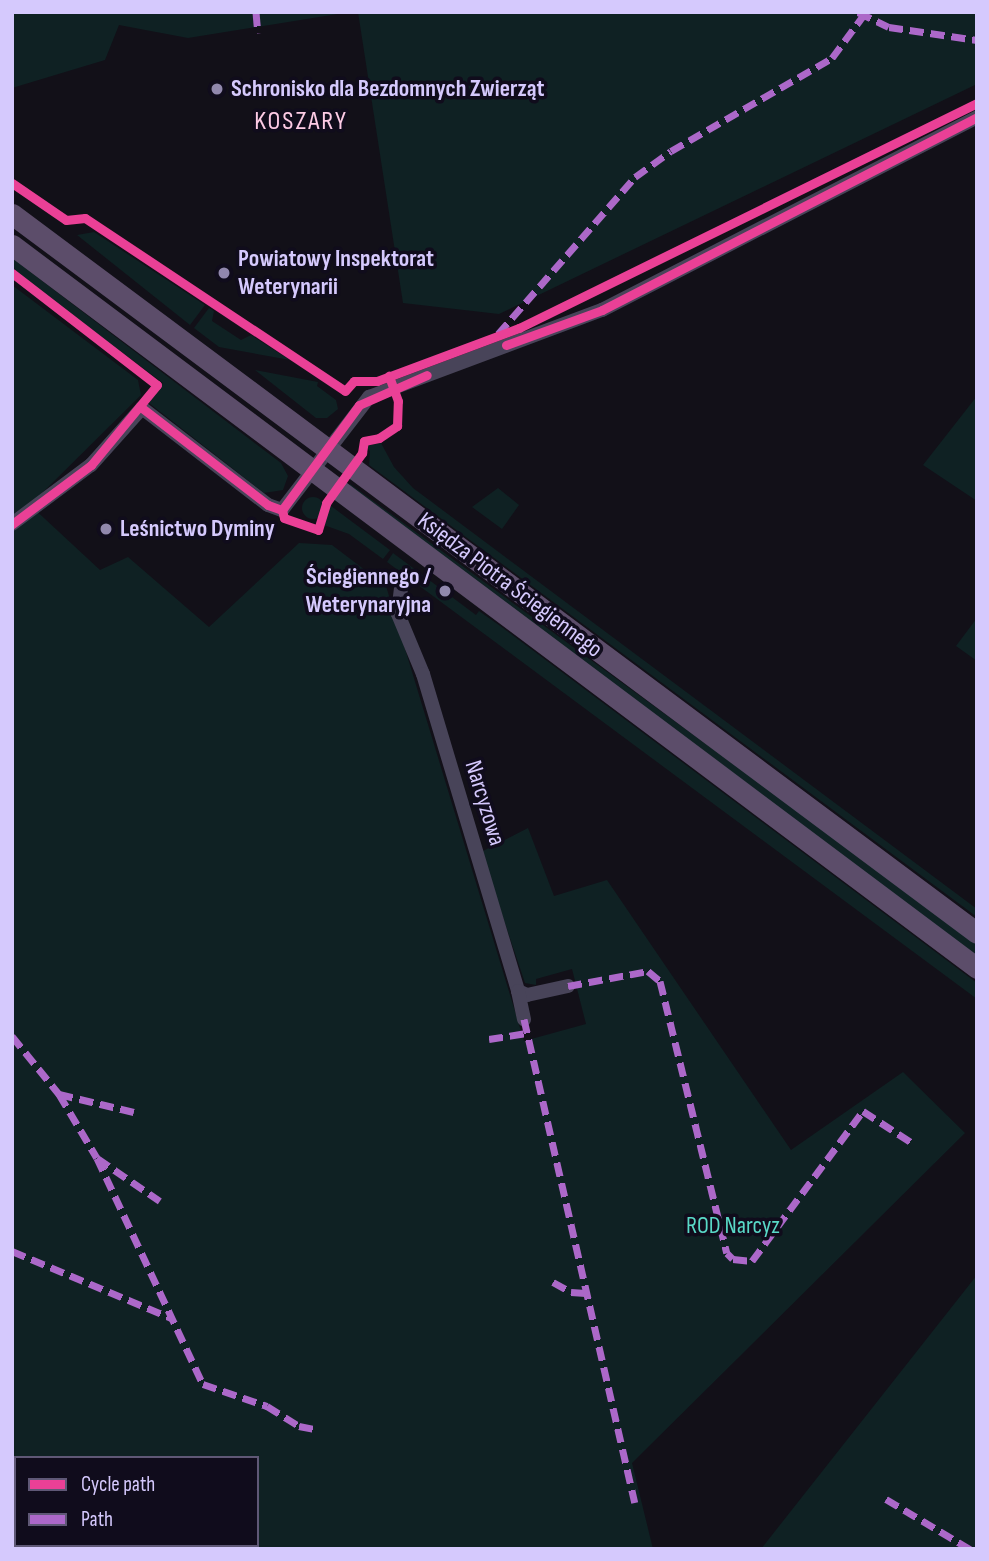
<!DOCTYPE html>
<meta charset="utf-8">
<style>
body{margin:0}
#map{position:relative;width:989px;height:1561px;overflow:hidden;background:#121018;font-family:"Sofia Sans Condensed",sans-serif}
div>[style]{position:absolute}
.green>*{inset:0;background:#0f2123}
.round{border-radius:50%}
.minor>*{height:14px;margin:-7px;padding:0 7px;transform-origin:7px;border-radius:7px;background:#484459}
.primary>*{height:21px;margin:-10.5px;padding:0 10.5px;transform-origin:10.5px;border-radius:10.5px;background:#5c4d6a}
.quiet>*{height:7px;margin-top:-3.5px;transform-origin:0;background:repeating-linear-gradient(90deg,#ac68c9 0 14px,transparent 0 21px)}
.cycleway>*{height:9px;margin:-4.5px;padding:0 4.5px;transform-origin:4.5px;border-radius:4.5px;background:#ea4096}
.dots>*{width:19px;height:19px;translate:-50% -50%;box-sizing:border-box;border:4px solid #100c1c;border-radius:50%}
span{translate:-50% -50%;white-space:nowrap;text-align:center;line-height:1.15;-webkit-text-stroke:7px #100c1c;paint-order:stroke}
.poi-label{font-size:24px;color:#d5c9fd;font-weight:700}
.left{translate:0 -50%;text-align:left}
.right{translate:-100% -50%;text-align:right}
.street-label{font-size:24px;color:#d5c9fd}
.park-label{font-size:24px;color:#59d9c7}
.neighbourhood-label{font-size:26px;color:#fdcbe5;letter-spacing:2px}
.frame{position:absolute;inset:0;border:14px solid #d5c9fd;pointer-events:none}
.legend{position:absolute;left:14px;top:1456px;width:245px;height:91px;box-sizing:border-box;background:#100c1c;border:2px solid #5f5876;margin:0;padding:9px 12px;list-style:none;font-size:21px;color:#d5c9fd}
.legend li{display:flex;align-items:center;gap:14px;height:35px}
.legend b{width:35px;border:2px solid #5f5876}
</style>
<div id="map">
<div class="green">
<div style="clip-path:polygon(12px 12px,350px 12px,188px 38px,119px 25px,105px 60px,12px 88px)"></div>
<div style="clip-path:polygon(358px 12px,977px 12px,977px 84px,499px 314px,403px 303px)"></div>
<div style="clip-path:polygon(94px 232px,205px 305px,190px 325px,77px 235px)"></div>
<div style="clip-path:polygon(12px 258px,281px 463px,288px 476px,283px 490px,264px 493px,149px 403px,163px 383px,12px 270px)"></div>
<div style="clip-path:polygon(evenodd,12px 285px,138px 380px,141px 395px,30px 505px,100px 570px,128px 557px,209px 627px,299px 543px,332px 545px,386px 586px,524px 1041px,586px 1024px,572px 969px,536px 979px,536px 985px,525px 983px,481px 852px,528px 828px,554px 896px,607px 880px,791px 1150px,903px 1072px,965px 1133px,632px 1463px,653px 1549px,12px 1549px,12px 285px,16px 1458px,257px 1458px,257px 1545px,16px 1545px,16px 1458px)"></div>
<div style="clip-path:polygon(209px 308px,214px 311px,212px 321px,241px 340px,251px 335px,290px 360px,219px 347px,194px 328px)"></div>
<div style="clip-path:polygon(255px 370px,318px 382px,317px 386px,336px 400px,338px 409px,327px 418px,316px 418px)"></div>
<div style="clip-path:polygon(977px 396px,977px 501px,923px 465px)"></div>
<div style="clip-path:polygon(381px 443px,394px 467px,413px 488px,977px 909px,977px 917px,369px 465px,370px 451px,365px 446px)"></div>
<div style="clip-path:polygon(350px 484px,977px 942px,977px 957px,349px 486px)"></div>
<div style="clip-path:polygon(498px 488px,519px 505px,502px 529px,472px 507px)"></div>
<div class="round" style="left:302px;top:497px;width:22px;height:22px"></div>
<div style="clip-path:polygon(327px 503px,390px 550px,383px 559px,349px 534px,321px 524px)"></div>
<div style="clip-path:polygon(393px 553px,476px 615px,479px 611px,503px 628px,977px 983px,977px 999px,387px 562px)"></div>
<div style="clip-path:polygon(977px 618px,977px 661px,956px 646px)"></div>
<div style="clip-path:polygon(977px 1275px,977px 1549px,761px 1549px)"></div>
</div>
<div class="minor">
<div style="left:12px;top:524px;width:99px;rotate:-36.8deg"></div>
<div style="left:91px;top:465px;width:76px;rotate:-48.2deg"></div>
<div style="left:142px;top:408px;width:159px;rotate:37.6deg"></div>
<div style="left:268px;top:505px;width:15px;rotate:20deg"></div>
<div style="left:282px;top:510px;width:143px;rotate:-52.4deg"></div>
<div style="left:369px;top:397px;width:249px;rotate:-20.5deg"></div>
<div style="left:602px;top:310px;width:422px;rotate:-27.2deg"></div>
<div style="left:402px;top:580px;width:34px;rotate:97deg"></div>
<div style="left:398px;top:614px;width:65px;rotate:67.4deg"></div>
<div style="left:423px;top:674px;width:331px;rotate:73.3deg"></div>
<div style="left:518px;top:991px;width:10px;rotate:24deg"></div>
<div style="left:527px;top:995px;width:42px;rotate:-12.4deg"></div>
<div style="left:518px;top:991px;width:29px;rotate:78deg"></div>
</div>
<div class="primary">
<div style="left:12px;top:214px;width:1203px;rotate:36.69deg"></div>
<div style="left:12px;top:245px;width:1206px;rotate:36.84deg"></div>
</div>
<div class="quiet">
<div style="left:256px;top:12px;width:21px;rotate:85deg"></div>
<div style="left:858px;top:12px;width:34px;rotate:26deg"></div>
<div style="left:889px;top:27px;width:89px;rotate:8.4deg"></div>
<div style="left:498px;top:334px;width:208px;rotate:-48.9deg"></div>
<div style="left:635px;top:177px;width:44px;rotate:-35.8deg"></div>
<div style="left:671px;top:151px;width:186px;rotate:-30deg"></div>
<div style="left:832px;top:58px;width:57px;rotate:-53.5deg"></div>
<div style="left:568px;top:986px;width:81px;rotate:-10.6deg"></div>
<div style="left:648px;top:971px;width:16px;rotate:40deg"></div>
<div style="left:660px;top:981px;width:280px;rotate:76.2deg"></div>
<div style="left:727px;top:1253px;width:8px;rotate:45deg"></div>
<div style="left:733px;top:1259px;width:19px;rotate:6deg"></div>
<div style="left:752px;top:1261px;width:187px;rotate:-53.5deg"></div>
<div style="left:863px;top:1111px;width:57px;rotate:32.9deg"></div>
<div style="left:524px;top:1019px;width:496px;rotate:77.1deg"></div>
<div style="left:12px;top:1036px;width:75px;rotate:51deg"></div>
<div style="left:59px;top:1094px;width:74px;rotate:59.3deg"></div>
<div style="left:97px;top:1158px;width:76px;rotate:34.3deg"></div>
<div style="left:489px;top:1039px;width:38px;rotate:-9deg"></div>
<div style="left:59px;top:1094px;width:77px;rotate:13.5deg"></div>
<div style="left:97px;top:1158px;width:250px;rotate:64.9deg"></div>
<div style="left:203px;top:1384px;width:68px;rotate:19deg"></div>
<div style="left:267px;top:1406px;width:38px;rotate:32deg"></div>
<div style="left:299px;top:1426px;width:15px;rotate:11deg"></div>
<div style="left:12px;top:1251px;width:173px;rotate:22.8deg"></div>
<div style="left:553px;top:1282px;width:21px;rotate:29deg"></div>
<div style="left:571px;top:1292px;width:15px;rotate:4deg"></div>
<div style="left:12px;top:1497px;width:4px;rotate:27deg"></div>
<div style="left:886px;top:1499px;width:98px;rotate:30.8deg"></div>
<div style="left:35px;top:1545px;width:4px;rotate:76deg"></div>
<div style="left:134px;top:1545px;width:4px;rotate:90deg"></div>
</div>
<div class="cycleway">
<div style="left:12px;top:183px;width:65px;rotate:34.4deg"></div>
<div style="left:66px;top:220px;width:19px;rotate:-6deg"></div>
<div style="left:85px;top:218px;width:312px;rotate:33.6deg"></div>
<div style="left:345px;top:391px;width:13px;rotate:-48deg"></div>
<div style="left:354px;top:381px;width:23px"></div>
<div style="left:377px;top:381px;width:152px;rotate:-20.5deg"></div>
<div style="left:519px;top:328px;width:510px;rotate:-26.16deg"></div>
<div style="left:12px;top:273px;width:183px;rotate:37.7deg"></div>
<div style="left:157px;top:385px;width:104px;rotate:129.5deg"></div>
<div style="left:91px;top:465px;width:99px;rotate:143.2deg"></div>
<div style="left:506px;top:345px;width:102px;rotate:-20deg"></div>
<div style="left:602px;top:310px;width:422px;rotate:-27.2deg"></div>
<div style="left:142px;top:408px;width:159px;rotate:37.6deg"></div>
<div style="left:268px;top:505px;width:15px;rotate:20deg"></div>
<div style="left:282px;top:510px;width:8px;rotate:76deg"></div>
<div style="left:284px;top:518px;width:36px;rotate:19deg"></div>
<div style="left:318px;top:530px;width:28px;rotate:-73deg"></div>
<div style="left:326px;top:503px;width:62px;rotate:-54.2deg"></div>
<div style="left:362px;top:453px;width:12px;rotate:-81deg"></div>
<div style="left:364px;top:441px;width:15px;rotate:-11deg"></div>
<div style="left:379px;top:438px;width:22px;rotate:-34deg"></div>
<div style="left:397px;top:426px;width:25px;rotate:-88deg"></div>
<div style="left:398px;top:401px;width:27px;rotate:-110deg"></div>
<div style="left:282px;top:510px;width:130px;rotate:-53.7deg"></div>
<div style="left:359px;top:405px;width:74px;rotate:-23.8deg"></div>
</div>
<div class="dots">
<div style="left:217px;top:89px;background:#9188ad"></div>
<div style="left:224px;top:273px;background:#9188ad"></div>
<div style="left:106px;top:529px;background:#9188ad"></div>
<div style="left:445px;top:591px;background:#9188ad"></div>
</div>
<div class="poi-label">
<span class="left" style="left:231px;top:89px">Schronisko dla Bezdomnych Zwierząt</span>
<span class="left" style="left:238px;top:273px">Powiatowy Inspektorat<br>Weterynarii</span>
<span class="left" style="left:120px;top:529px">Leśnictwo Dyminy</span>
<span class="right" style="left:431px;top:591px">Ściegiennego /<br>Weterynaryjna</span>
</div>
<div class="street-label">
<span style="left:510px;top:585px;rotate:37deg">Księdza Piotra Ściegiennego</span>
<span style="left:485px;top:803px;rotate:73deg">Narcyzowa</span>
</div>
<div class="park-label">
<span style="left:733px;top:1226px">ROD Narcyz</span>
</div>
<div class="neighbourhood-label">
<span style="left:301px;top:122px">KOSZARY</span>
</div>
<div class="frame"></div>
<ul class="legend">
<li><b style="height:9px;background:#ea4096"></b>Cycle path</li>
<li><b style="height:9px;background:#ac68c9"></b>Path</li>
</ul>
</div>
